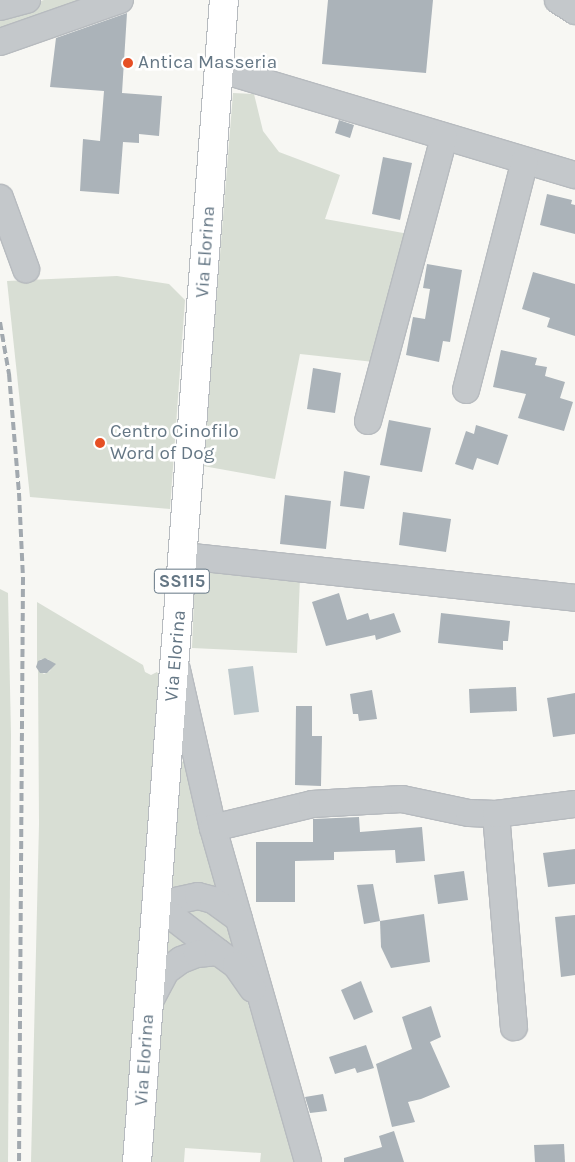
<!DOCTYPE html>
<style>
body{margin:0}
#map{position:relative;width:575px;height:1162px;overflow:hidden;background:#f7f7f3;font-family:Karla,sans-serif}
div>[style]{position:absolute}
.green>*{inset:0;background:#d8ded4}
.water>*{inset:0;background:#bcc7cb}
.building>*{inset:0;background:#abb3b9}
.roads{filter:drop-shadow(1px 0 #b7bbbf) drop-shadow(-1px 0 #b7bbbf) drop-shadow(0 1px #b7bbbf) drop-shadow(0 -1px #b7bbbf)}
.minor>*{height:26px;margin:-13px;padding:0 13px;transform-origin:13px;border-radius:13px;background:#c4c8cb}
.major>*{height:28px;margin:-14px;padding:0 14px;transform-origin:14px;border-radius:14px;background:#fff}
.rail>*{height:4px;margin-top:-2px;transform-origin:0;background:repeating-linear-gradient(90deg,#a2a9af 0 8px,transparent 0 12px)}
.dots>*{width:14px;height:14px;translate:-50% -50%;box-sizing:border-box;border:2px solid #fff;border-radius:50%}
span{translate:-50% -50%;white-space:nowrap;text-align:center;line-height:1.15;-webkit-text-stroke:5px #fff;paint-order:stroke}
.shield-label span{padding:1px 4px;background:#fff;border:1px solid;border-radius:4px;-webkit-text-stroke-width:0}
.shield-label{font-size:18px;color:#657785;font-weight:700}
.poi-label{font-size:19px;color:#657785}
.left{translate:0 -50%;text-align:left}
.street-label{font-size:19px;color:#657785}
</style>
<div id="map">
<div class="green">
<div style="clip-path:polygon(44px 0,90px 0,0 30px,0 11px,12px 10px)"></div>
<div style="clip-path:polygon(233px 93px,254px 94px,263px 131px,279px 152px,340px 175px,325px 219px,409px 234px,374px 362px,300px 354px,275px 479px,203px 466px)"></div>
<div style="clip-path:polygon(117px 276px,169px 284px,185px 300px,170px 509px,30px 497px,7px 281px)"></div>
<div style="clip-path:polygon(202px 568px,300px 577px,297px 653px,192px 648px,195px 571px)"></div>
<div style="clip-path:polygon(0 589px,8px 593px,11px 735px,8px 1162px,0 1162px)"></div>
<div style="clip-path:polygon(37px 602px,143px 665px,145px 672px,151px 675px,157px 672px,160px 677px,125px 1162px,31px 1162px,39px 824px,38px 670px,44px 674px,50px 671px,52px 665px,48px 659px,41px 659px,37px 664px)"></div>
<div style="clip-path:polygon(185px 761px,223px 891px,172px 894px,181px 762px)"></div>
<div style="clip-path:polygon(191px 906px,222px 913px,241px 953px,182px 908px)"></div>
<div style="clip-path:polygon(168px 928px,194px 942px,171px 954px,168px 952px)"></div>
<div style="clip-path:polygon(213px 963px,243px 987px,297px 1162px,260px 1162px,261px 1153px,185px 1148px,184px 1162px,146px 1162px,158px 1009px,181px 970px)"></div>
</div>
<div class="water">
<div style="clip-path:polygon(253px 666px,259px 712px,234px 715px,228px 669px)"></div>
</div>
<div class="building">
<div style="clip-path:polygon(328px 0,433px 0,426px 73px,322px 64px)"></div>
<div style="clip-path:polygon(127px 13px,122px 93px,162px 96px,159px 136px,139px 134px,139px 143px,123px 142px,119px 194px,80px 191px,83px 139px,100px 141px,104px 91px,50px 87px,56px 38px)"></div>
<div style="clip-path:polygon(339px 120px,354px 125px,350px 138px,335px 133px)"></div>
<div style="clip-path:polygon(383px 157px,412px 163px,400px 220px,372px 214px)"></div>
<div style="clip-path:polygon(547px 194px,572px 200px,571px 204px,575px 205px,575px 234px,540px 225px)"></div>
<div style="clip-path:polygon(427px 264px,462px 270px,450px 342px,443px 341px,439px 362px,406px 355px,413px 317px,425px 319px,430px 289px,423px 288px)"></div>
<div style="clip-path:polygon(533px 272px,575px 284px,575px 336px,547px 327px,550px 318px,522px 309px)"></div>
<div style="clip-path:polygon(501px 350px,537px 358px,535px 365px,547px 367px,545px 376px,565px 382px,560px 398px,573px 402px,564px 431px,518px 418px,526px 394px,493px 387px)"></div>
<div style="clip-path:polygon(313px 368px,341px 373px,335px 413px,307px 409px)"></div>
<div style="clip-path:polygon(389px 420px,431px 428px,422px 472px,380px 465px)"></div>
<div style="clip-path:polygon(476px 425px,508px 435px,498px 465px,477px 458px,473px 470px,455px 464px,466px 431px,474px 434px)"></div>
<div style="clip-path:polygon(344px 471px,370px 476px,364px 509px,340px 506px)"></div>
<div style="clip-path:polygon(285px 495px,331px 501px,326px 549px,280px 544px)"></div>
<div style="clip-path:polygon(403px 512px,451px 519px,446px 552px,399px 545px)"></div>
<div style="clip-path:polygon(339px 593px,347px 620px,368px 613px,370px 620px,394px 613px,401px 632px,376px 640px,375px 635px,326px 646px,312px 602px)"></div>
<div style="clip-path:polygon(441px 613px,510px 621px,508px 641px,503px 641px,503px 650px,438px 643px)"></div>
<div style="clip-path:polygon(45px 658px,56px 664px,47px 673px,40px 673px,36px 667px,38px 661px)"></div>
<div style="clip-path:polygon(516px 687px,517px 711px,470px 713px,469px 689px)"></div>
<div style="clip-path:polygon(372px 690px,377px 719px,359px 721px,358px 714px,353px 714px,350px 694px)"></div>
<div style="clip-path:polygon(575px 693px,575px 734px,553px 737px,547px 698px)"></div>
<div style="clip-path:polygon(296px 706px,312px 706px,312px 736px,322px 736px,321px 786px,295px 785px)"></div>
<div style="clip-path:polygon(359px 817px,360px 832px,422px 827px,425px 861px,396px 863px,395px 850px,334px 852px,334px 860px,295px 861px,295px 902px,256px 902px,256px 842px,313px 842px,313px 819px)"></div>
<div style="clip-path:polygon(575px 849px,575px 884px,548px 887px,543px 853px)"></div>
<div style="clip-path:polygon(464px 871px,468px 900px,438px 904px,434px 875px)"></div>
<div style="clip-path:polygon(373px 884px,380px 921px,364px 924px,357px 885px)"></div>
<div style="clip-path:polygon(424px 914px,430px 962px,391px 968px,381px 947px,380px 921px)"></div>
<div style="clip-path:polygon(575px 915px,575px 975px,561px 977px,555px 917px)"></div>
<div style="clip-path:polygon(361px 981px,373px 1012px,354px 1020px,341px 990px)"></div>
<div style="clip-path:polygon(431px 1006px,441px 1037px,430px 1042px,450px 1087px,421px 1099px,408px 1102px,415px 1122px,392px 1127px,376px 1064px,412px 1049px,402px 1017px)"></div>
<div style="clip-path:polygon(366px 1045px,374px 1068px,357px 1073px,355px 1068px,335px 1074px,329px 1057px)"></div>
<div style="clip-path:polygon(323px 1094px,327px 1111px,310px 1113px,305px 1097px)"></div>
<div style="clip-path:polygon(394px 1131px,404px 1162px,344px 1162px,344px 1158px,382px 1147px,379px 1136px)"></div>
<div style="clip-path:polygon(564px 1144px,565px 1162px,535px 1162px,534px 1145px)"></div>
</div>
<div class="roads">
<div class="minor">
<div style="left:558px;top:0;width:20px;rotate:33deg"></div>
<div style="left:0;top:7px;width:28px;rotate:-15deg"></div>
<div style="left:0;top:42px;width:127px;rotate:-19.3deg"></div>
<div style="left:219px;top:69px;width:371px;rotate:16.6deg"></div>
<div style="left:0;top:198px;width:76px;rotate:69.9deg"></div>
<div style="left:466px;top:390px;width:236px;rotate:-75.6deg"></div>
<div style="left:368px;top:421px;width:294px;rotate:-75deg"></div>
<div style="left:184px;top:556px;width:393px;rotate:6.1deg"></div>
<div style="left:177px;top:670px;width:162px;rotate:77.2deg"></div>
<div style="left:213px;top:828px;width:347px;rotate:74.1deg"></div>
<div style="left:496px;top:814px;width:214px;rotate:85.2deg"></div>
<div style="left:213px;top:828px;width:102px;rotate:-13.6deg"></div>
<div style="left:312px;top:804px;width:90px;rotate:-3.2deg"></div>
<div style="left:402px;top:799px;width:68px;rotate:11.8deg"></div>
<div style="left:469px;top:813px;width:27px;rotate:2deg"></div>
<div style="left:496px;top:814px;width:80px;rotate:-7.2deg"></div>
<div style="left:157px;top:905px;width:42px;rotate:-12.4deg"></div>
<div style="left:198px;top:896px;width:16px;rotate:15deg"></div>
<div style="left:213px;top:900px;width:32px;rotate:36deg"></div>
<div style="left:157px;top:905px;width:77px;rotate:37.6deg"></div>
<div style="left:149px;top:1003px;width:36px;rotate:-62deg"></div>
<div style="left:166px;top:971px;width:19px;rotate:-36deg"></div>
<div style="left:181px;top:960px;width:17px;rotate:-21deg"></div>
<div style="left:197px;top:954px;width:21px;rotate:-5deg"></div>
<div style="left:218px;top:952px;width:22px;rotate:36deg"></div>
<div style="left:236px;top:965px;width:29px;rotate:55deg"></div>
</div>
<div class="major">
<div style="left:137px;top:1162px;width:1165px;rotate:-85.72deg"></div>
</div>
</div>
<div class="rail">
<div style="left:0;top:322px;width:53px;rotate:80.2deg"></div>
<div style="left:9px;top:374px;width:119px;rotate:85.2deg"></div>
<div style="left:19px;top:493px;width:84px;rotate:87.3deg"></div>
<div style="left:23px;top:577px;width:585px;rotate:90.39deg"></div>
</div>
<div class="dots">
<div style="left:128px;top:63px;background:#e64f24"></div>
<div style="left:100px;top:443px;background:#e64f24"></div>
</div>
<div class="shield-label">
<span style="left:182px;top:581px">SS115</span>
</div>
<div class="poi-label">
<span class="left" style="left:138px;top:63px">Antica Masseria</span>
<span class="left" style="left:110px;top:443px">Centro Cinofilo<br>Word of Dog</span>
</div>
<div class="street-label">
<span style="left:206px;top:252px;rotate:-86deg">Via Elorina</span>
<span style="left:176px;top:656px;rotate:-85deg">Via Elorina</span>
<span style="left:145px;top:1060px;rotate:-86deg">Via Elorina</span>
</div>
</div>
